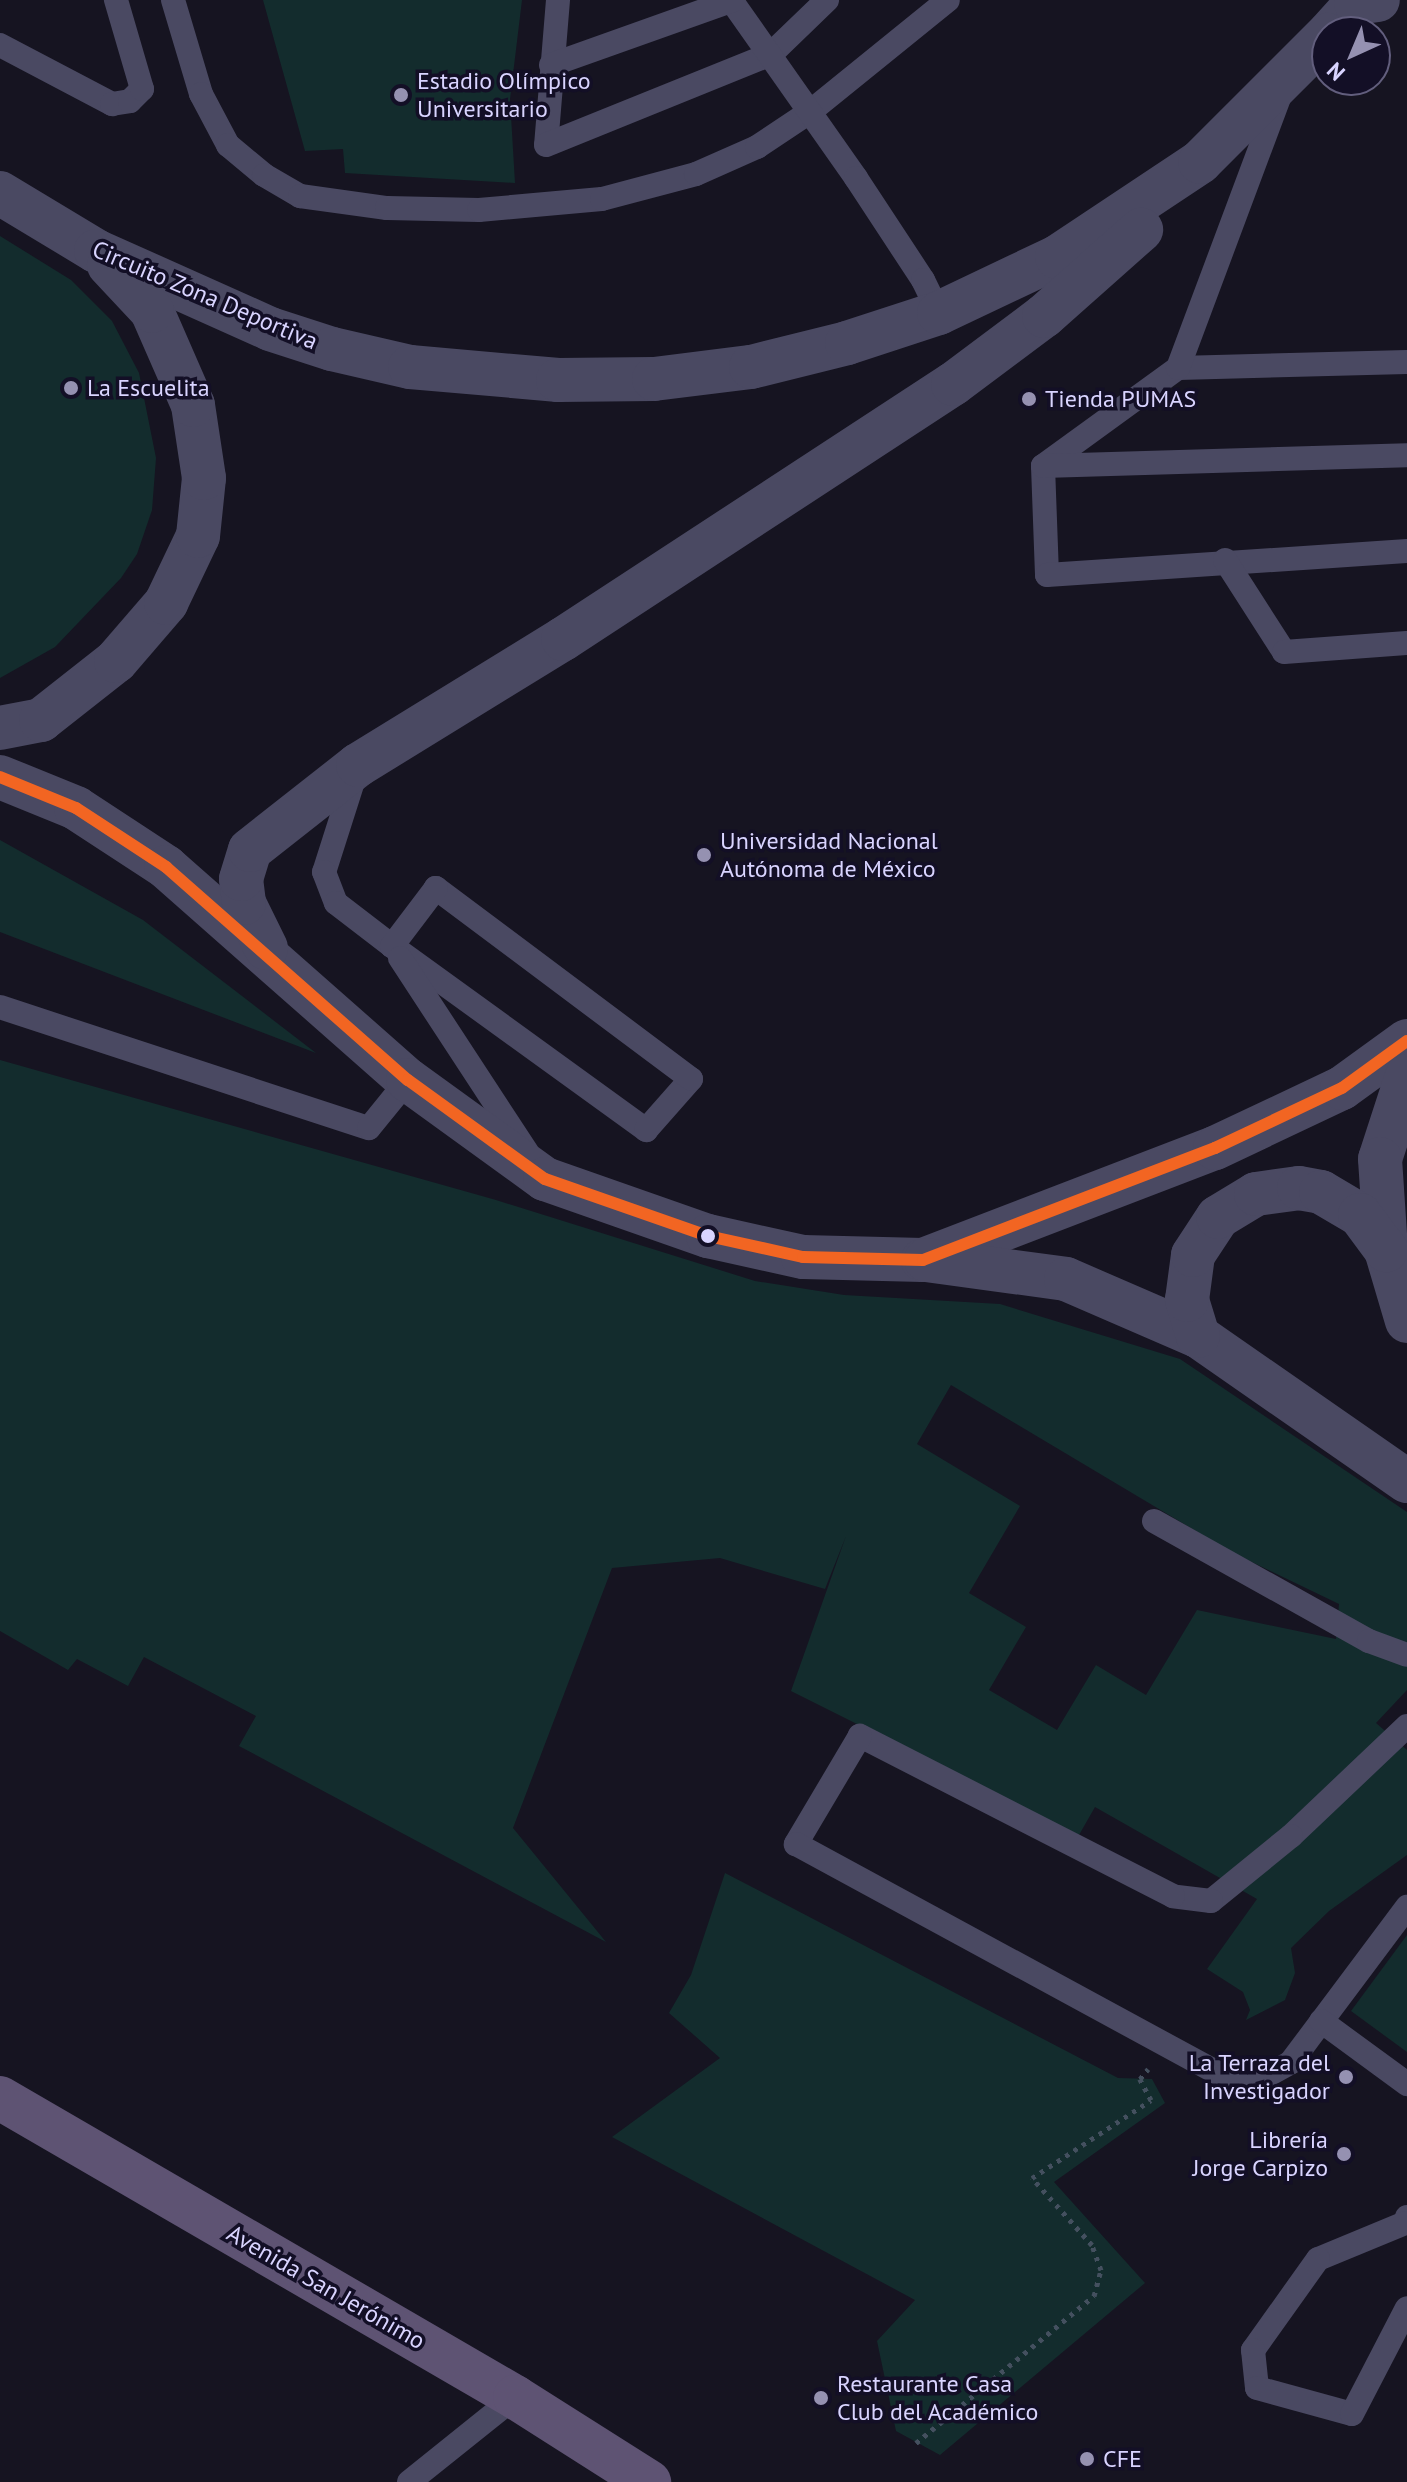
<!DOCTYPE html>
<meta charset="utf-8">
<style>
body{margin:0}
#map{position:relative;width:1407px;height:2482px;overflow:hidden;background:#161421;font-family:"PT Sans",sans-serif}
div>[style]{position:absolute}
.green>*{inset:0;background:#132c2d}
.path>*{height:5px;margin-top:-2.5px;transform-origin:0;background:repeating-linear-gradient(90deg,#44505f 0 4px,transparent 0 10px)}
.service>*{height:24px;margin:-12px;padding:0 12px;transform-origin:12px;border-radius:12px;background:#4a4962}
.tertiary>*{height:44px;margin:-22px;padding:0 22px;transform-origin:22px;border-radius:22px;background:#4a4962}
.primary>*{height:44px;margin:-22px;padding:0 22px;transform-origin:22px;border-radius:22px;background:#5e5373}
.bus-1>*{height:12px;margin:-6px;padding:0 6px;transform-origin:6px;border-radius:6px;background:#f26522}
.dots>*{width:22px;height:22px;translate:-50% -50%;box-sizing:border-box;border:4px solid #130f26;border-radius:50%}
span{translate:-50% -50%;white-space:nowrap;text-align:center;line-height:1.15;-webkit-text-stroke:7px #130f26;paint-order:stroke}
.poi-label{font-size:24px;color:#d9d4ff}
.left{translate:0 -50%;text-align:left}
.right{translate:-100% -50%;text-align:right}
.street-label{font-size:24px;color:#d9d4ff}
.north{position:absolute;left:1311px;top:16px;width:80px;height:80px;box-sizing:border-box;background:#130f26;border:2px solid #625e7d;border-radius:50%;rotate:224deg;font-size:22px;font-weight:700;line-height:32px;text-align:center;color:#d9d4ff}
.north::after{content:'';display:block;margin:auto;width:28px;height:36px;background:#9591b1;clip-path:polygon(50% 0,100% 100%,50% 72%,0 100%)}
</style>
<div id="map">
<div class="green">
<div style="clip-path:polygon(263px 0,522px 0,510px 99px,515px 183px,345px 173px,343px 149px,305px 151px)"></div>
<div style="clip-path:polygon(0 236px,71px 280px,112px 321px,139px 373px,156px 458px,152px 510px,137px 554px,121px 578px,55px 647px,0 678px)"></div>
<div style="clip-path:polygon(0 840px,143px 920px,316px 1053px,0 932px)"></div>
<div style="clip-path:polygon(evenodd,0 1060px,496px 1200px,755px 1281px,844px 1295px,1000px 1304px,1180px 1359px,1407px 1512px,1407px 1690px,1376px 1723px,1407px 1750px,1407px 1855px,1329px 1911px,1291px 1948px,1295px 1973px,1285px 2000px,1246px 2020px,1250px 2010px,1243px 1992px,1207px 1969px,1257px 1899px,1095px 1807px,1079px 1835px,791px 1691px,846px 1536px,825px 1589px,720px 1558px,612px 1568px,513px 1828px,606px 1942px,239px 1746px,256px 1716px,144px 1657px,128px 1686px,77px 1659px,68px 1670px,0 1631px,0 1060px,951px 1385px,1231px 1552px,1339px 1604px,1336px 1639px,1197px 1610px,1146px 1695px,1096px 1665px,1057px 1730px,989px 1690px,1026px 1627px,969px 1593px,1020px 1506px,917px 1444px,951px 1385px)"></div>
<div style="clip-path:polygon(725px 1873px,1118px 2078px,1152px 2079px,1165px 2103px,1054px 2182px,1145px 2283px,940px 2455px,896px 2431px,877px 2341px,915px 2300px,612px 2137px,720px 2058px,669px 2013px,691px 1975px)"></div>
<div style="clip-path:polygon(1407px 1935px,1407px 2052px,1351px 2011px)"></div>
</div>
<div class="path">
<div style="left:916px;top:2443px;width:231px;rotate:-39.6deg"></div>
<div style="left:1094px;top:2296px;width:27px;rotate:-75deg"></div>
<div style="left:1101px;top:2270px;width:27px;rotate:-110deg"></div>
<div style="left:1092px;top:2245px;width:90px;rotate:-131.8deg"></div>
<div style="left:1032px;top:2178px;width:142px;rotate:-33.2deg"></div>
<div style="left:1151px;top:2100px;width:24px;rotate:-118deg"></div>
<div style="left:1140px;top:2079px;width:13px;rotate:-51deg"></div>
</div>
<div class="service">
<div style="left:173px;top:0;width:98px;rotate:73.4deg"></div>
<div style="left:201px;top:94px;width:58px;rotate:62.1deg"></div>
<div style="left:228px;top:145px;width:47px;rotate:39.8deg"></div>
<div style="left:264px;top:175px;width:42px;rotate:30.3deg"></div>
<div style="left:300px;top:196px;width:88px;rotate:7.9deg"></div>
<div style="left:387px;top:208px;width:92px;rotate:1.2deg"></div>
<div style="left:479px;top:210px;width:123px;rotate:-5.1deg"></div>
<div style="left:602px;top:199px;width:97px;rotate:-14.9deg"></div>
<div style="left:696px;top:174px;width:67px;rotate:-23.9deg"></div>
<div style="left:757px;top:147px;width:65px;rotate:-33.7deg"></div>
<div style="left:811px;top:111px;width:176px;rotate:-39deg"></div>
<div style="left:558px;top:0;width:145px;rotate:94.7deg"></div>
<div style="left:546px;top:145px;width:243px;rotate:-22deg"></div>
<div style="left:771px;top:54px;width:78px;rotate:-44deg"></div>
<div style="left:731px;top:0;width:218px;rotate:54.9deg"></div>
<div style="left:856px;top:178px;width:122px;rotate:56.7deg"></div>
<div style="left:923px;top:280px;width:37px;rotate:64deg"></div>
<div style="left:0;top:45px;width:127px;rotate:27.8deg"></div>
<div style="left:112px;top:104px;width:18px;rotate:-9deg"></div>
<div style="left:130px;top:101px;width:17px;rotate:-45deg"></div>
<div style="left:142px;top:89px;width:93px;rotate:-106.3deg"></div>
<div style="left:551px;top:65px;width:194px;rotate:-19.6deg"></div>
<div style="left:1178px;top:368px;width:229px;rotate:-1.5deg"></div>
<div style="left:1043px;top:466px;width:167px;rotate:-36deg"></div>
<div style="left:1178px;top:368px;width:291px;rotate:-69.5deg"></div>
<div style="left:1043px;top:466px;width:109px;rotate:87.9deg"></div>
<div style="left:1047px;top:575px;width:361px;rotate:-3.8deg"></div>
<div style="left:1043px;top:466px;width:364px;rotate:-1.7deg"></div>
<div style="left:1225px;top:560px;width:109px;rotate:57.3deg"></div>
<div style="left:1284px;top:652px;width:123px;rotate:-4.2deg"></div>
<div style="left:356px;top:772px;width:105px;rotate:107.7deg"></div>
<div style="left:324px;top:872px;width:33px;rotate:69deg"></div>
<div style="left:336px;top:903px;width:71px;rotate:37.5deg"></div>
<div style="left:392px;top:946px;width:314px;rotate:35.9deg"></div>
<div style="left:646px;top:1130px;width:68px;rotate:-48.6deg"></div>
<div style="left:691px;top:1079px;width:319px;rotate:-143.2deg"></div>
<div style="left:436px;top:888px;width:73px;rotate:127.2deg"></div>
<div style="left:400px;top:958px;width:232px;rotate:56.8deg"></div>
<div style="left:0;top:1007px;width:388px;rotate:18.2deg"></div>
<div style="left:369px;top:1128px;width:62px;rotate:-50.9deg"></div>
<div style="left:1154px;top:1521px;width:246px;rotate:29.2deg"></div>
<div style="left:1369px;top:1641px;width:40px;rotate:20.2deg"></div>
<div style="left:1407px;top:1726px;width:160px;rotate:136.5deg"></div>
<div style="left:1291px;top:1836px;width:103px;rotate:140.9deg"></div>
<div style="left:1211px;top:1901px;width:38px;rotate:-173deg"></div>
<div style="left:1173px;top:1896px;width:352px;rotate:-152.9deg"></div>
<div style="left:860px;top:1736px;width:126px;rotate:120.7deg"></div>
<div style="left:796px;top:1844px;width:487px;rotate:28.5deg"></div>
<div style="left:1224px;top:2076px;width:16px;rotate:11deg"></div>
<div style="left:1240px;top:2079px;width:28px;rotate:-8deg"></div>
<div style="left:1268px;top:2075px;width:26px;rotate:-29deg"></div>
<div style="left:1291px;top:2062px;width:194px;rotate:-53.2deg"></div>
<div style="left:1321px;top:2021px;width:107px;rotate:36.2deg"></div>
<div style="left:1407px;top:2217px;width:6px;rotate:108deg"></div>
<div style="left:1405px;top:2223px;width:94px;rotate:157.5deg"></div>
<div style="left:1318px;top:2259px;width:112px;rotate:125.5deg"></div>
<div style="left:1253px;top:2350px;width:38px;rotate:84deg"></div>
<div style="left:1257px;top:2388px;width:98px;rotate:15.3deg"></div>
<div style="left:1352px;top:2414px;width:119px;rotate:-62.6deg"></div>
<div style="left:409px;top:2482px;width:136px;rotate:-38.7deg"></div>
</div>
<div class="tertiary">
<div style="left:1330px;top:32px;width:39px;rotate:-48deg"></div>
<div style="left:1356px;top:3px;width:22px;rotate:-8deg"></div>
<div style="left:0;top:193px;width:112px;rotate:31.1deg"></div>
<div style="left:96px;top:251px;width:191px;rotate:24.1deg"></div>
<div style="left:270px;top:329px;width:65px;rotate:17.9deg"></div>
<div style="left:332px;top:349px;width:80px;rotate:13deg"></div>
<div style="left:410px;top:367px;width:149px;rotate:5deg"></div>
<div style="left:558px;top:380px;width:96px;rotate:-0.6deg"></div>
<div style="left:654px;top:379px;width:98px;rotate:-7.1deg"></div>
<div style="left:751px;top:367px;width:99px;rotate:-14deg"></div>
<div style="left:847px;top:343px;width:97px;rotate:-18.1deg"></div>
<div style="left:939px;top:313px;width:131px;rotate:-25.4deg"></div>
<div style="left:1057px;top:257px;width:172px;rotate:-33.6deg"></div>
<div style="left:1200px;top:162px;width:180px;rotate:-45deg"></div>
<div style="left:0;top:728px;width:42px;rotate:-11deg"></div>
<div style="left:41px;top:720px;width:95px;rotate:-38.2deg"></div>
<div style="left:116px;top:661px;width:77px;rotate:-49.2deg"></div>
<div style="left:166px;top:603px;width:74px;rotate:-64.5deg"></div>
<div style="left:198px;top:536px;width:58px;rotate:-84.1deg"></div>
<div style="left:204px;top:478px;width:74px;rotate:-98.6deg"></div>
<div style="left:193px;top:405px;width:103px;rotate:-113.6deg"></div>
<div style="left:152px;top:311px;width:63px;rotate:-133.1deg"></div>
<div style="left:0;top:777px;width:82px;rotate:22.2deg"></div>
<div style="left:76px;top:808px;width:108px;rotate:33.2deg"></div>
<div style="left:166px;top:867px;width:322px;rotate:41.4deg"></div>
<div style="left:408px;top:1080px;width:169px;rotate:35.9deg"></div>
<div style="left:545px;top:1179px;width:173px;rotate:19.3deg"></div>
<div style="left:708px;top:1236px;width:97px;rotate:12.5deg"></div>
<div style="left:803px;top:1257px;width:120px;rotate:1.4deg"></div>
<div style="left:923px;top:1260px;width:313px;rotate:-21deg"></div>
<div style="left:1215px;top:1148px;width:140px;rotate:-25.3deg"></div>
<div style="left:1342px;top:1088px;width:80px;rotate:-35.9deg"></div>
<div style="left:266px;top:948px;width:50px;rotate:-116.1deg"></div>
<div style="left:244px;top:903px;width:24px;rotate:-97deg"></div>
<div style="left:241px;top:879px;width:30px;rotate:-73deg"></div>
<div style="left:250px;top:850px;width:137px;rotate:-38.2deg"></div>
<div style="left:358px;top:765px;width:241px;rotate:-31.6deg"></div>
<div style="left:563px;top:639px;width:466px;rotate:-33.2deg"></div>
<div style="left:953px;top:384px;width:114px;rotate:-36.8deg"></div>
<div style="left:1044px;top:316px;width:130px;rotate:-41.6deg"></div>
<div style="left:1407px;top:1076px;width:87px;rotate:108deg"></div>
<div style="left:1380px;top:1159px;width:91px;rotate:86.2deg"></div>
<div style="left:1386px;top:1250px;width:74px;rotate:73.5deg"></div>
<div style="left:926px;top:1260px;width:141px;rotate:7.7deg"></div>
<div style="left:1066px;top:1279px;width:144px;rotate:23.4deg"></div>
<div style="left:1198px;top:1336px;width:254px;rotate:34.8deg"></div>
<div style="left:1198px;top:1336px;width:38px;rotate:-107deg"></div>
<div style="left:1187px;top:1300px;width:45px;rotate:-82.4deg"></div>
<div style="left:1193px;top:1255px;width:45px;rotate:-56.7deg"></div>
<div style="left:1218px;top:1217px;width:44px;rotate:-31.2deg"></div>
<div style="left:1256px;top:1194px;width:43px;rotate:-7.9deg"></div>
<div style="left:1299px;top:1188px;width:22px;rotate:10deg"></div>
<div style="left:1321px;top:1192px;width:45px;rotate:30.5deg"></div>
<div style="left:1360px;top:1215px;width:44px;rotate:53.4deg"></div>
</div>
<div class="primary">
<div style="left:0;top:2098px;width:596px;rotate:30.14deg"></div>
<div style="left:515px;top:2397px;width:159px;rotate:32.4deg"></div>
</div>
<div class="bus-1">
<div style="left:0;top:777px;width:82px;rotate:22.2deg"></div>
<div style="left:76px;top:808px;width:108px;rotate:33.2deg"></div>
<div style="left:166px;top:867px;width:322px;rotate:41.4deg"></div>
<div style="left:408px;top:1080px;width:169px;rotate:35.9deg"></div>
<div style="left:545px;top:1179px;width:173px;rotate:19.3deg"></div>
<div style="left:708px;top:1236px;width:97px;rotate:12.5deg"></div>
<div style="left:803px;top:1257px;width:120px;rotate:1.4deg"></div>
<div style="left:923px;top:1260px;width:313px;rotate:-21deg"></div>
<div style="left:1215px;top:1148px;width:140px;rotate:-25.3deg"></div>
<div style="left:1342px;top:1088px;width:80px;rotate:-35.9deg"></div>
</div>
<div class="dots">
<div style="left:401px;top:95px;background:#9591b1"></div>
<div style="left:71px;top:388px;background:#9591b1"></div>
<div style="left:1029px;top:399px;background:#9591b1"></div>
<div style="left:704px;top:855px;background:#9591b1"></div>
<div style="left:708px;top:1236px;background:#d9d4ff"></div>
<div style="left:1346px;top:2077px;background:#9591b1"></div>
<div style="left:1344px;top:2154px;background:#9591b1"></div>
<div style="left:821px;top:2398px;background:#9591b1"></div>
<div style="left:1087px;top:2459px;background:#9591b1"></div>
</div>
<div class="poi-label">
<span class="left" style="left:417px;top:95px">Estadio Olímpico<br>Universitario</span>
<span class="left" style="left:87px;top:388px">La Escuelita</span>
<span class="left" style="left:1045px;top:399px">Tienda PUMAS</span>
<span class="left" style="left:720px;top:855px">Universidad Nacional<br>Autónoma de México</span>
<span class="right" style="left:1330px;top:2077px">La Terraza del<br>Investigador</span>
<span class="right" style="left:1328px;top:2154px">Librería<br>Jorge Carpizo</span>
<span class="left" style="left:837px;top:2398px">Restaurante Casa<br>Club del Académico</span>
<span class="left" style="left:1103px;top:2459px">CFE</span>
</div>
<div class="street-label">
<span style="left:205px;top:295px;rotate:23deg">Circuito Zona Deportiva</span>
<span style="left:326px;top:2287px;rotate:30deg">Avenida San Jerónimo</span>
</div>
<div class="north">N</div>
</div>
